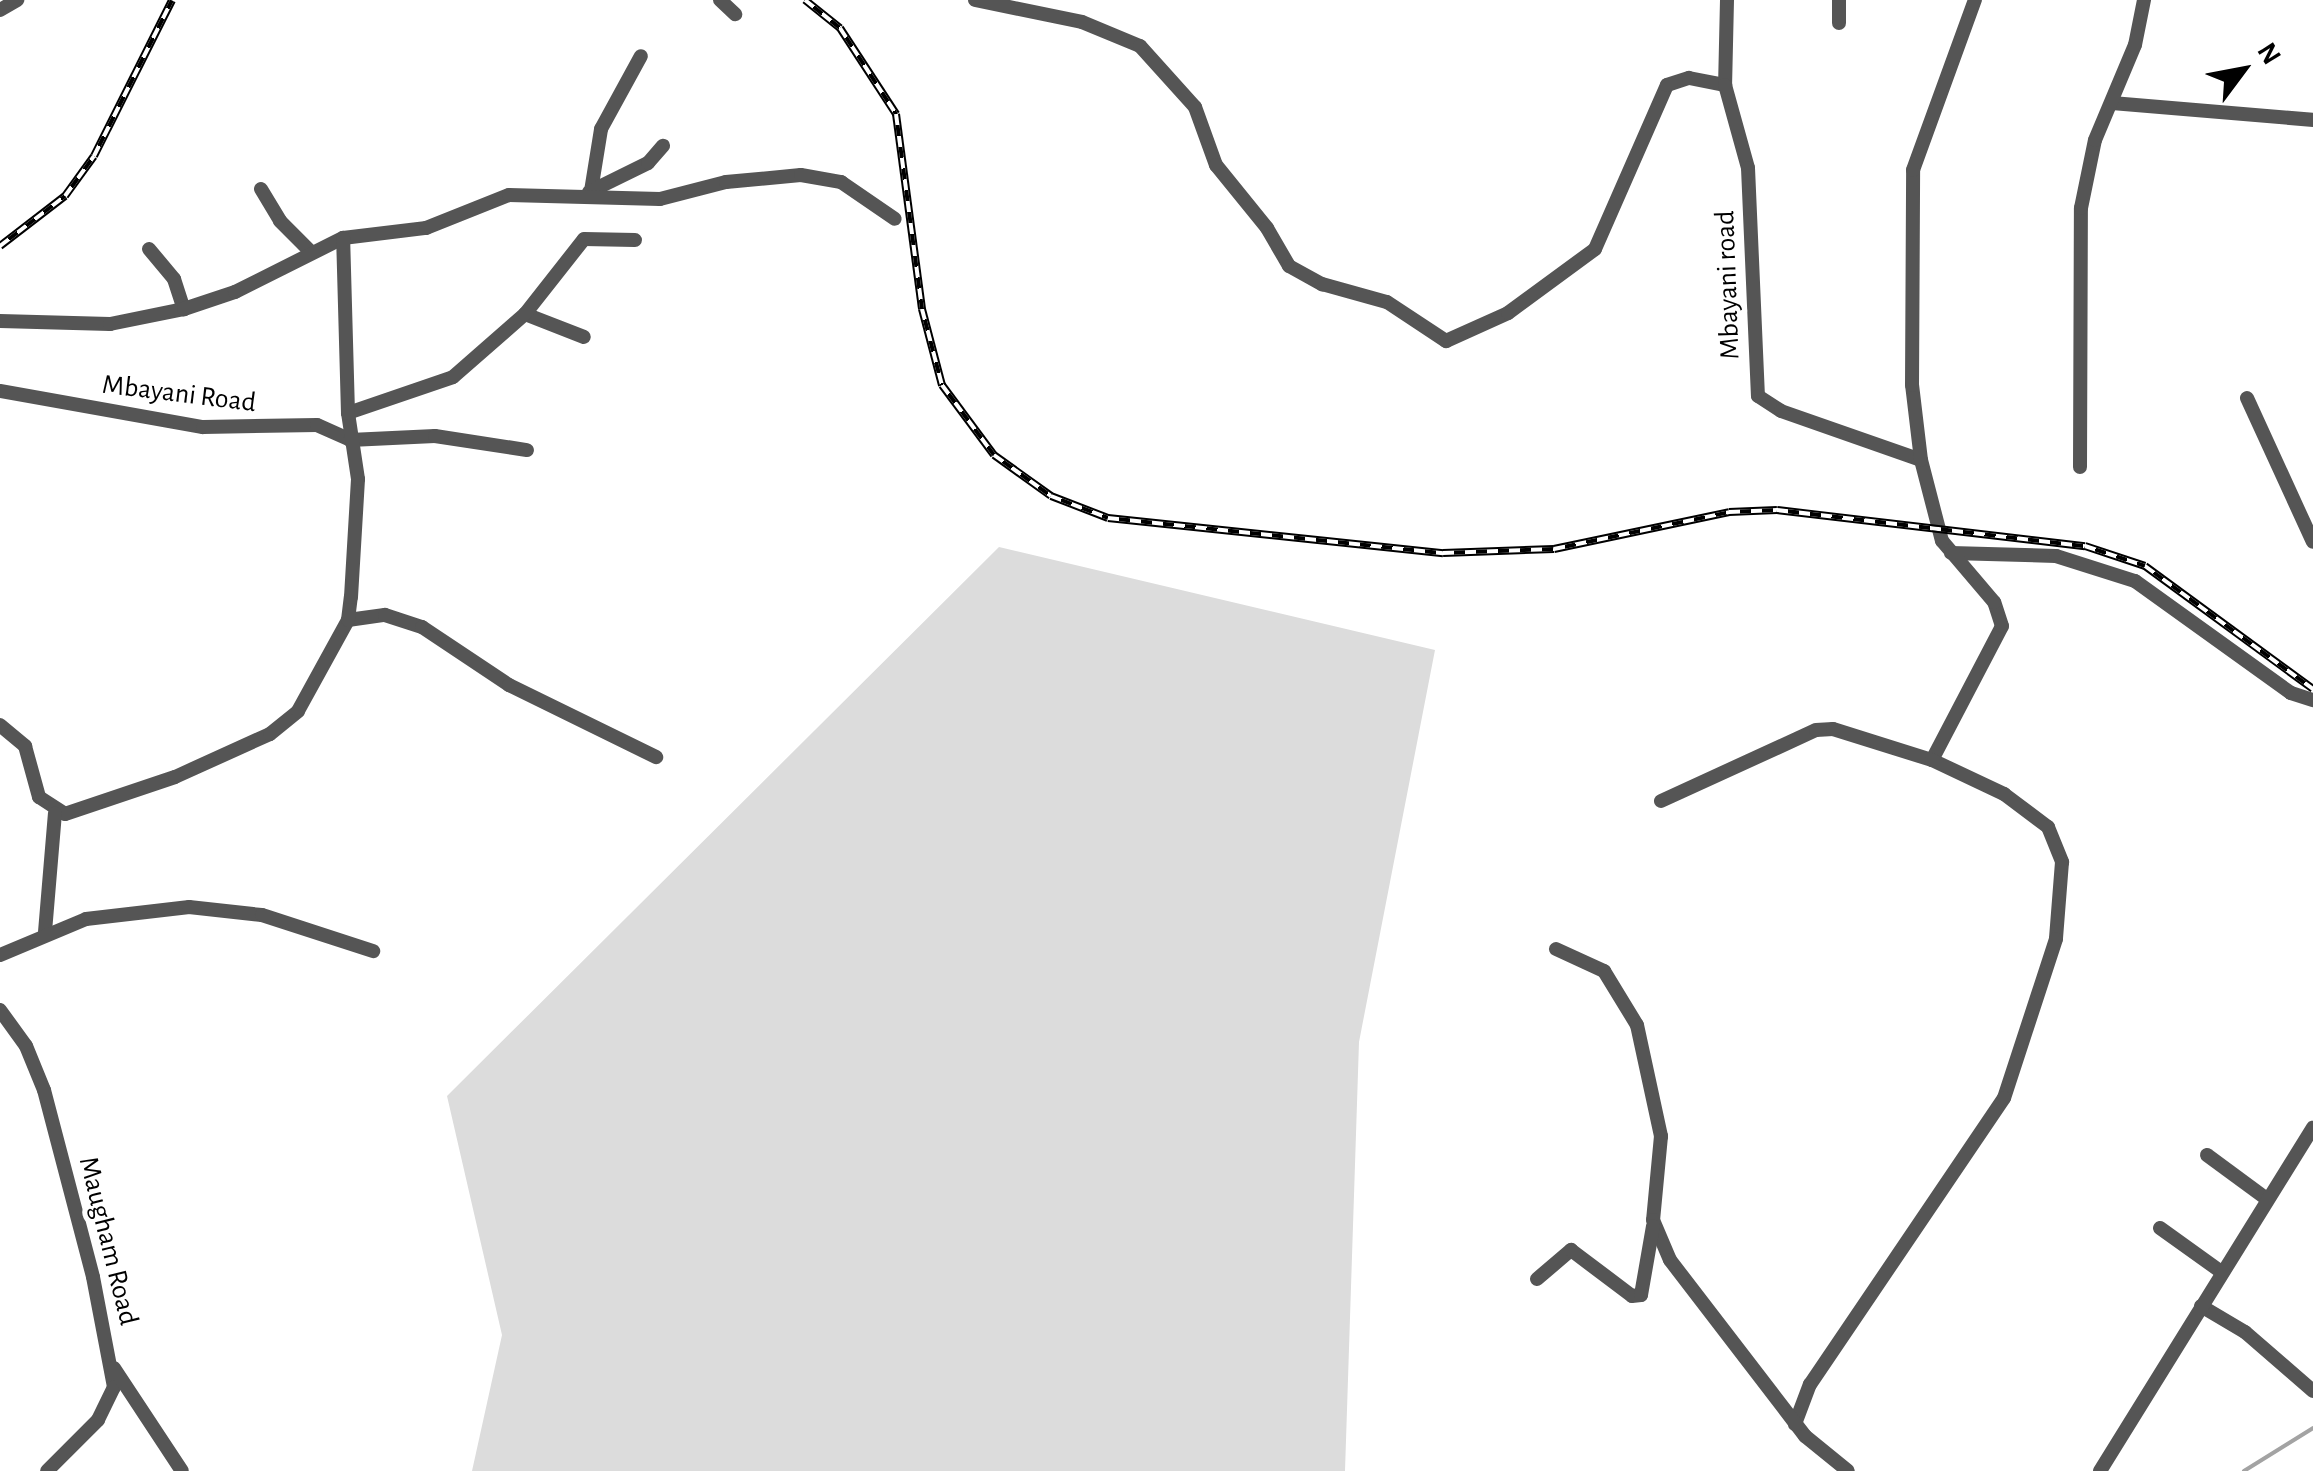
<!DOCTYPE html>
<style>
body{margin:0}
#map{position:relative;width:2313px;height:1471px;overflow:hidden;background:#fff;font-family:"Alegreya Sans",sans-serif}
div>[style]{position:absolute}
.green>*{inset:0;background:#dcdcdc}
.stream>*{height:4px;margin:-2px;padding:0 2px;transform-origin:2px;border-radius:2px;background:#a3a3a3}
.minor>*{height:14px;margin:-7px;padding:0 7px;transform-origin:7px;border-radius:7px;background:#555}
.rail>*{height:8px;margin-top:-4px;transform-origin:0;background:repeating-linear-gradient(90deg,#fff 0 11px,#000 0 22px);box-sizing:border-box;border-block:2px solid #000}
span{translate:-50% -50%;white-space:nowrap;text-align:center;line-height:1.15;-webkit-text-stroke:10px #fff;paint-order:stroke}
.street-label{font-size:28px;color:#000}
.north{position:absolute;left:2193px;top:20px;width:100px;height:100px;-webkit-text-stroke:8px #fff;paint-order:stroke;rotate:58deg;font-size:28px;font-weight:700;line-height:40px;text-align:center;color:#000}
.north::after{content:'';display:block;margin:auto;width:35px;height:45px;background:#000;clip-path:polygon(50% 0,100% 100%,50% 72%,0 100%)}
</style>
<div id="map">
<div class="green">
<div style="clip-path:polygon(999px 547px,1435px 650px,1359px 1042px,1345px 1471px,472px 1471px,502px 1335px,447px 1096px)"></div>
</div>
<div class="stream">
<div style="left:2244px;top:1471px;width:81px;rotate:-31.9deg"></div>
</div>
<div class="minor">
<div style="left:720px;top:0;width:21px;rotate:43deg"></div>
<div style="left:975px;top:0;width:109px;rotate:11.6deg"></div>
<div style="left:1082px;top:22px;width:63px;rotate:22.5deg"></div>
<div style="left:1140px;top:46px;width:82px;rotate:48deg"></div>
<div style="left:1195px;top:107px;width:62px;rotate:70.1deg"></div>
<div style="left:1216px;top:165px;width:81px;rotate:51deg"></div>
<div style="left:1267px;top:228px;width:44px;rotate:59.9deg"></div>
<div style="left:1289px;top:266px;width:38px;rotate:29deg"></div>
<div style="left:1322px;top:284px;width:67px;rotate:15.5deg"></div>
<div style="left:1387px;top:302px;width:71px;rotate:33.5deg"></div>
<div style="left:1446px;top:341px;width:68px;rotate:-24.3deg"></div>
<div style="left:1508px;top:313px;width:108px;rotate:-36.3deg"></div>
<div style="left:1595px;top:249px;width:179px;rotate:-66.3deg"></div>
<div style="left:1667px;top:85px;width:23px;rotate:-18deg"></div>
<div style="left:1689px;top:78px;width:37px;rotate:11deg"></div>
<div style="left:1727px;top:0;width:85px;rotate:91.3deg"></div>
<div style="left:1725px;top:85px;width:86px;rotate:74.5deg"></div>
<div style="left:1748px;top:168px;width:228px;rotate:87.5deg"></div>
<div style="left:1758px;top:396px;width:27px;rotate:33deg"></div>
<div style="left:1781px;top:411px;width:148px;rotate:19.3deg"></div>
<div style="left:0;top:10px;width:20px;rotate:-30deg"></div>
<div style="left:1839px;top:23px;width:23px;rotate:-90deg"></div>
<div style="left:2112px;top:103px;width:202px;rotate:4.8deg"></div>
<div style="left:261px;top:189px;width:37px;rotate:59deg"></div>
<div style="left:280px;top:221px;width:42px;rotate:45deg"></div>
<div style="left:591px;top:191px;width:63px;rotate:-80.8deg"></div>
<div style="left:601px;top:129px;width:83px;rotate:-61.3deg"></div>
<div style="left:589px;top:192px;width:66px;rotate:-26.2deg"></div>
<div style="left:648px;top:163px;width:23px;rotate:-49deg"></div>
<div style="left:149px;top:249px;width:39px;rotate:50deg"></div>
<div style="left:174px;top:279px;width:32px;rotate:72deg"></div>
<div style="left:525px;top:314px;width:63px;rotate:21.3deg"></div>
<div style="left:0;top:321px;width:110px;rotate:1.6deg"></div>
<div style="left:110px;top:324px;width:76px;rotate:-11.5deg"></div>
<div style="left:184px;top:309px;width:54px;rotate:-18.4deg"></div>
<div style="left:235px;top:292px;width:121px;rotate:-26.6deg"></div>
<div style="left:343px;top:238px;width:84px;rotate:-6.9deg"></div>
<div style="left:426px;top:228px;width:89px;rotate:-21.7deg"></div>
<div style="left:509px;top:195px;width:151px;rotate:1.5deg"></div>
<div style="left:660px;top:199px;width:68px;rotate:-14.4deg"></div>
<div style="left:726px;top:182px;width:75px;rotate:-5.3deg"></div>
<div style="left:801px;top:175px;width:41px;rotate:9.9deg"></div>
<div style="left:841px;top:182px;width:65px;rotate:34.4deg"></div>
<div style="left:0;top:391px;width:206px;rotate:10.1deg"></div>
<div style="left:203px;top:427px;width:114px;rotate:-1deg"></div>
<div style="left:317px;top:425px;width:36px;rotate:24deg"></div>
<div style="left:350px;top:440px;width:85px;rotate:-2.7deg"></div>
<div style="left:435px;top:436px;width:93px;rotate:8.7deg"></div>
<div style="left:2247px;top:398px;width:158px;rotate:65.4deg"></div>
<div style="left:348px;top:413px;width:111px;rotate:-18.9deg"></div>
<div style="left:453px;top:377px;width:96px;rotate:-41.2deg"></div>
<div style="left:525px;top:314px;width:95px;rotate:-51.8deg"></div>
<div style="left:584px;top:239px;width:51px;rotate:1.1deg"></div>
<div style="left:2080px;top:467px;width:259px;rotate:-89.8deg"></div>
<div style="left:2081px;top:208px;width:69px;rotate:-78.4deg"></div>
<div style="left:2095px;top:140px;width:103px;rotate:-67.2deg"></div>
<div style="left:2135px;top:45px;width:46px;rotate:-78.7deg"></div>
<div style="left:1951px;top:553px;width:105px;rotate:1.6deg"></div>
<div style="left:2056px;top:556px;width:83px;rotate:17.6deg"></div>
<div style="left:2135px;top:581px;width:192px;rotate:35.7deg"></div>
<div style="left:2291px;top:693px;width:23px;rotate:18deg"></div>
<div style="left:348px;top:620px;width:37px;rotate:-8deg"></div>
<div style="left:385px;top:615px;width:39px;rotate:18deg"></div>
<div style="left:422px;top:627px;width:105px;rotate:33.7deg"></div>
<div style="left:509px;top:685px;width:164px;rotate:26.1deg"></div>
<div style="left:0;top:725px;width:33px;rotate:40deg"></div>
<div style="left:25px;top:746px;width:53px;rotate:74.6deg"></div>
<div style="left:39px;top:797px;width:31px;rotate:33deg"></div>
<div style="left:65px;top:814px;width:116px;rotate:-18.6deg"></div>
<div style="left:175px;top:777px;width:104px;rotate:-24.4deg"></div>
<div style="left:270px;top:734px;width:36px;rotate:-39deg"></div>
<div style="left:298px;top:711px;width:104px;rotate:-61.2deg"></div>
<div style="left:348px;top:620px;width:23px;rotate:-83deg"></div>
<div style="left:351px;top:597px;width:118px;rotate:-86.6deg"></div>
<div style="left:358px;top:479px;width:67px;rotate:-98.6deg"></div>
<div style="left:348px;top:413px;width:175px;rotate:-91.6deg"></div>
<div style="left:1932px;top:760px;width:151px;rotate:-62.4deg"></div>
<div style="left:2002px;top:626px;width:25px;rotate:-108deg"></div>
<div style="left:1994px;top:602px;width:80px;rotate:-130.4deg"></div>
<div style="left:1942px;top:541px;width:84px;rotate:-104.5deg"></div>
<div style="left:1921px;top:460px;width:76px;rotate:-96.8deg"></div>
<div style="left:1912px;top:385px;width:215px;rotate:-89.7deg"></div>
<div style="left:1913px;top:170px;width:181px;rotate:-70deg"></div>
<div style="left:1661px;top:801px;width:170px;rotate:-24.6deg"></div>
<div style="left:1816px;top:730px;width:17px;rotate:-3deg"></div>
<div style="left:1833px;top:729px;width:104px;rotate:17.4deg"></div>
<div style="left:1932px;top:760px;width:80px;rotate:25.3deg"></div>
<div style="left:2004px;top:794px;width:55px;rotate:36.9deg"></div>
<div style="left:2048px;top:827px;width:38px;rotate:68deg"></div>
<div style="left:2062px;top:862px;width:77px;rotate:94.5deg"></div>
<div style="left:2056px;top:939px;width:167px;rotate:108.1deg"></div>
<div style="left:2004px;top:1098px;width:346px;rotate:124.1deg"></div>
<div style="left:1810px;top:1384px;width:43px;rotate:110.6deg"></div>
<div style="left:45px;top:932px;width:119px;rotate:-85.2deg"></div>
<div style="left:1556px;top:949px;width:53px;rotate:24.6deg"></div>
<div style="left:1604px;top:971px;width:63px;rotate:58.6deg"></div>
<div style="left:1637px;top:1025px;width:114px;rotate:77.8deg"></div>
<div style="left:1661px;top:1136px;width:84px;rotate:95.4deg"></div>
<div style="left:1653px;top:1220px;width:43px;rotate:67deg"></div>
<div style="left:1670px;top:1260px;width:222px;rotate:52.5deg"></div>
<div style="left:1805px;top:1436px;width:55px;rotate:39.1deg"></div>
<div style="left:0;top:955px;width:93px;rotate:-22.7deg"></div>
<div style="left:86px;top:919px;width:104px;rotate:-6.6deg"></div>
<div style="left:189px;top:907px;width:73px;rotate:6.3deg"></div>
<div style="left:262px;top:915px;width:117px;rotate:18deg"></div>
<div style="left:0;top:1010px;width:44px;rotate:54.2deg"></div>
<div style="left:26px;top:1046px;width:48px;rotate:67.8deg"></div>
<div style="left:44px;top:1090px;width:193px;rotate:75.3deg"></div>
<div style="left:93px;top:1277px;width:112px;rotate:79.2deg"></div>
<div style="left:114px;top:1387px;width:37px;rotate:116deg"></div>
<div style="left:98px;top:1420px;width:72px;rotate:135deg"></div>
<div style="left:2207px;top:1155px;width:74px;rotate:36.3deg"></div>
<div style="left:2160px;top:1228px;width:74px;rotate:35.6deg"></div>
<div style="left:1537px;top:1279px;width:45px;rotate:-40.5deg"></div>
<div style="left:1571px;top:1250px;width:76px;rotate:37deg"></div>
<div style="left:1632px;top:1296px;width:9px;rotate:-6deg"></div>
<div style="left:1641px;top:1295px;width:70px;rotate:-80.1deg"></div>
<div style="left:2201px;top:1306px;width:51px;rotate:30.6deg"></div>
<div style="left:2245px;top:1332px;width:90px;rotate:40.9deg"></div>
<div style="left:114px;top:1368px;width:123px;rotate:56.6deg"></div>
<div style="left:2100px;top:1471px;width:404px;rotate:-58.2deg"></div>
</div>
<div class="rail">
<div style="left:805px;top:0;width:45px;rotate:38.7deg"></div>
<div style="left:840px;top:28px;width:103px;rotate:56.9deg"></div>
<div style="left:896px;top:114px;width:197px;rotate:82.4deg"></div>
<div style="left:922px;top:309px;width:79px;rotate:75.3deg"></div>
<div style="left:942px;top:385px;width:87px;rotate:53.4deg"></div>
<div style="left:994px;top:455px;width:70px;rotate:35.7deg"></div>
<div style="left:1051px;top:496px;width:61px;rotate:21.1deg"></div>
<div style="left:1108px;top:518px;width:337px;rotate:6deg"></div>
<div style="left:1443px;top:553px;width:111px;rotate:-2.1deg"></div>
<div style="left:1554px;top:549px;width:179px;rotate:-11.9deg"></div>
<div style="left:1729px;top:512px;width:48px;rotate:-2.4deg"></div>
<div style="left:1777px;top:510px;width:310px;rotate:6.7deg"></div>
<div style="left:2085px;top:546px;width:63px;rotate:18.4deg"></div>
<div style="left:2145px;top:566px;width:208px;rotate:36.2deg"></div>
<div style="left:0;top:246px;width:82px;rotate:-37.6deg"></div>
<div style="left:65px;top:196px;width:49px;rotate:-54.1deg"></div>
<div style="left:94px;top:156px;width:174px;rotate:-63.4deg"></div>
</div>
<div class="street-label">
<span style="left:1728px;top:285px;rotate:-92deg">Mbayani road</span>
<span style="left:179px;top:394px;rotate:7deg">Mbayani Road</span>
<span style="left:108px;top:1241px;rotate:76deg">Maugham Road</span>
</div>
<div class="north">N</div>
</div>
